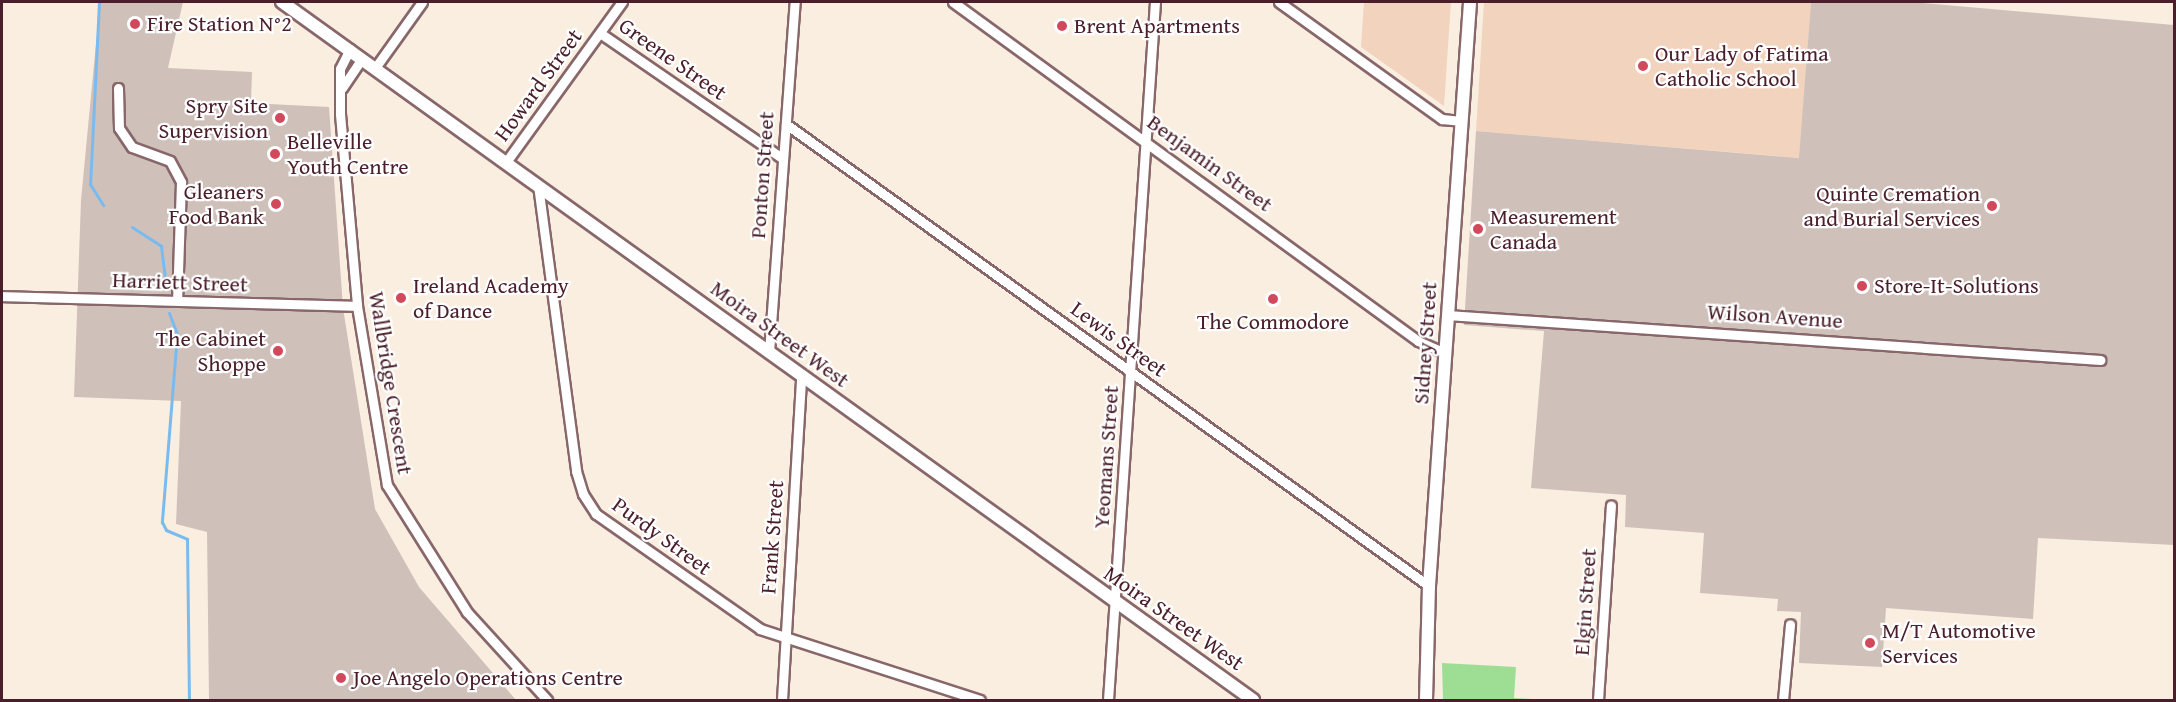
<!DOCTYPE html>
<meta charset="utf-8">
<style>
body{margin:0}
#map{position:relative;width:2176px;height:702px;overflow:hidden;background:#faeee0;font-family:"Gentium Book Plus",serif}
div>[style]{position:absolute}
.built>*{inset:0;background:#f2d4be}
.industrial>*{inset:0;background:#cfc0ba}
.green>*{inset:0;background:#9ede94}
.stream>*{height:3px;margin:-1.5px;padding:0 1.5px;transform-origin:1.5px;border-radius:1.5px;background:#7abbef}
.roads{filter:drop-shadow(2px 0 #88676a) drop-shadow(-2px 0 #88676a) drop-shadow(0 2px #88676a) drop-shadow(0 -2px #88676a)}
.minor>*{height:9px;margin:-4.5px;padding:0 4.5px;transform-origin:4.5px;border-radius:4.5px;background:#fff}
.secondary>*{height:12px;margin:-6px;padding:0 6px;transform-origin:6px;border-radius:6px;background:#fff}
.dots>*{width:16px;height:16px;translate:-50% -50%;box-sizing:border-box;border:3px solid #fff;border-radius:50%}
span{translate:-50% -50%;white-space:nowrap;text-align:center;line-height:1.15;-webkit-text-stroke:4.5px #fff;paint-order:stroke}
.poi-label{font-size:22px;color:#4a1f2b}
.left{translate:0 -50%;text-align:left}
.right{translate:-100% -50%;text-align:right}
.street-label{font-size:22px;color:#4a1f2b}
.frame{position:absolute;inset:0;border:3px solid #4a1f2b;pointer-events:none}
</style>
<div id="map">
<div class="built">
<div style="clip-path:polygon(1364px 2px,1451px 2px,1444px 106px,1361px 47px)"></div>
<div style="clip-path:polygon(1484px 2px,1811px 2px,1800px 158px,1476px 131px)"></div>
</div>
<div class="industrial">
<div style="clip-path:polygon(100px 2px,183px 2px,168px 68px,252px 72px,251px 103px,329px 107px,343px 308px,375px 509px,419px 587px,516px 700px,209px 700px,207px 532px,176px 524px,181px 401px,74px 397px,81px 200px)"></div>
<div style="clip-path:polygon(1811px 2px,1911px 2px,2174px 25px,2174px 545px,2038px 538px,2033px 619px,1886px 608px,1882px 667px,1799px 663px,1801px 612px,1777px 611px,1778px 599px,1700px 593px,1704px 533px,1625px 527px,1626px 495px,1531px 488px,1544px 331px,1464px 325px,1476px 131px,1799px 158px)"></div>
</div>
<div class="green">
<div style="clip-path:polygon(1442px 663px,1516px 667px,1514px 698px,1548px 700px,1443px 700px)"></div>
</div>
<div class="stream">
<div style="left:99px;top:2px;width:182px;rotate:92.8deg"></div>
<div style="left:90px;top:184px;width:25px;rotate:58deg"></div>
<div style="left:132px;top:227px;width:35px;rotate:33deg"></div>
<div style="left:161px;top:246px;width:35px;rotate:83deg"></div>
<div style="left:169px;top:313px;width:22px;rotate:69deg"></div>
<div style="left:177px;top:334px;width:189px;rotate:94.6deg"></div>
<div style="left:162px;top:522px;width:9px;rotate:63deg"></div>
<div style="left:166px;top:530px;width:23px;rotate:23deg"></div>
<div style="left:187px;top:539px;width:161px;rotate:89.3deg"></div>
</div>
<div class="roads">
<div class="minor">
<div style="left:953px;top:2px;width:575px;rotate:36.09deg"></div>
<div style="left:1418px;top:341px;width:30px;rotate:24deg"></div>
<div style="left:1279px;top:2px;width:201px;rotate:35.7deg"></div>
<div style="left:1442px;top:119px;width:20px;rotate:6deg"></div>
<div style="left:600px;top:33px;width:222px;rotate:34.5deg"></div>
<div style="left:350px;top:49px;width:22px;rotate:117deg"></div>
<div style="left:340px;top:69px;width:45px;rotate:90deg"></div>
<div style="left:340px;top:114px;width:193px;rotate:84.9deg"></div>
<div style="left:357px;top:306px;width:181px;rotate:80.5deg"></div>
<div style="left:387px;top:485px;width:150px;rotate:57.8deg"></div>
<div style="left:467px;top:612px;width:119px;rotate:47.7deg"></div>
<div style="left:375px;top:68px;width:81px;rotate:-54.5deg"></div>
<div style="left:118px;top:88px;width:40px;rotate:88.6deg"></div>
<div style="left:119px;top:128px;width:23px;rotate:56deg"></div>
<div style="left:132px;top:147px;width:40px;rotate:20.2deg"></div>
<div style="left:170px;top:161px;width:24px;rotate:62deg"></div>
<div style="left:181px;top:182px;width:118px;rotate:91.9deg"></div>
<div style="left:342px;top:88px;width:36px;rotate:-56deg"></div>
<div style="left:786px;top:124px;width:792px;rotate:35.7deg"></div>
<div style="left:506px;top:162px;width:198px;rotate:-54.1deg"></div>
<div style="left:538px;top:185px;width:289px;rotate:82.4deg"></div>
<div style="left:576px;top:471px;width:24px;rotate:73deg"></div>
<div style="left:583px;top:494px;width:24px;rotate:57deg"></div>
<div style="left:596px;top:514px;width:200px;rotate:35deg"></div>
<div style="left:760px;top:629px;width:231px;rotate:17.9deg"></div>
<div style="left:2px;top:296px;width:355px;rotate:1.6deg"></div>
<div style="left:1447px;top:315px;width:655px;rotate:3.94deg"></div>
<div style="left:769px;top:352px;width:351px;rotate:-85.8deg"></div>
<div style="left:782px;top:700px;width:325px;rotate:-86.6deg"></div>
<div style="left:1108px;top:700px;width:700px;rotate:-86.15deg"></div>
<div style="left:1598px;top:700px;width:195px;rotate:-86.2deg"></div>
<div style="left:1783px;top:700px;width:76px;rotate:-84.7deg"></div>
</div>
<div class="secondary">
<div style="left:282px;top:2px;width:1196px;rotate:35.71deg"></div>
<div style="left:1426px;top:700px;width:114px;rotate:-88.5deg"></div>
<div style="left:1429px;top:586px;width:585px;rotate:-85.98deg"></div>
</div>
</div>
<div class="dots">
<div style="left:135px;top:24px;background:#d1495b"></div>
<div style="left:1062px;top:26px;background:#d1495b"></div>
<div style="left:1643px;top:66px;background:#d1495b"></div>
<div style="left:280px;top:118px;background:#d1495b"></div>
<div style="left:275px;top:154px;background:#d1495b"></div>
<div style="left:276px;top:204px;background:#d1495b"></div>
<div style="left:1992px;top:206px;background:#d1495b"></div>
<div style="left:1478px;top:229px;background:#d1495b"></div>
<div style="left:1862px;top:286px;background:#d1495b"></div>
<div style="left:401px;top:298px;background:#d1495b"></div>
<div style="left:1273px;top:299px;background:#d1495b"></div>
<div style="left:278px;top:351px;background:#d1495b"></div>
<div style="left:1870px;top:643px;background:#d1495b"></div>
<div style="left:341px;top:678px;background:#d1495b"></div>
</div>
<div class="poi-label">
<span class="left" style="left:147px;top:24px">Fire Station N°2</span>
<span class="left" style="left:1074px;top:26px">Brent Apartments</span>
<span class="left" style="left:1655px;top:66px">Our Lady of Fatima<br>Catholic School</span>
<span class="right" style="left:268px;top:118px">Spry Site<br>Supervision</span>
<span class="left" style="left:287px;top:154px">Belleville<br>Youth Centre</span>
<span class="right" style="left:264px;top:204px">Gleaners<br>Food Bank</span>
<span class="right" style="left:1980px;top:206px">Quinte Cremation<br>and Burial Services</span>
<span class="left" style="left:1490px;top:229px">Measurement<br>Canada</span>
<span class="left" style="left:413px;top:298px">Ireland Academy<br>of Dance</span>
<span class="left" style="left:1874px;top:286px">Store-It-Solutions</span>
<span style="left:1273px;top:322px">The Commodore</span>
<span class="right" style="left:266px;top:351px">The Cabinet<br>Shoppe</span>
<span class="left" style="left:1882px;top:643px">M/T Automotive<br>Services</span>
<span class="left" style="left:353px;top:678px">Joe Angelo Operations Centre</span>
</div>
<div class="street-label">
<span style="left:673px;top:59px;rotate:35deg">Greene Street</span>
<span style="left:538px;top:85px;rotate:-54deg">Howard Street</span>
<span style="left:1210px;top:163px;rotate:36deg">Benjamin Street</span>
<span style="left:762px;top:175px;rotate:-86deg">Ponton Street</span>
<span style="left:180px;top:282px;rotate:2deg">Harriett Street</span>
<span style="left:1775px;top:316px;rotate:4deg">Wilson Avenue</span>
<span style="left:780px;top:334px;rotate:36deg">Moira Street West</span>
<span style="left:1119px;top:339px;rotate:36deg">Lewis Street</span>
<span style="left:1425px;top:343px;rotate:-86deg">Sidney Street</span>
<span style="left:391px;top:383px;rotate:81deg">Wallbridge Crescent</span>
<span style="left:1106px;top:457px;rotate:-86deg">Yeomans Street</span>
<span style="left:662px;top:536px;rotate:36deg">Purdy Street</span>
<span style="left:772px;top:537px;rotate:-86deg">Frank Street</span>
<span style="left:1585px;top:602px;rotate:-86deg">Elgin Street</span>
<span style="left:1174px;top:618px;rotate:35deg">Moira Street West</span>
</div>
<div class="frame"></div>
</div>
